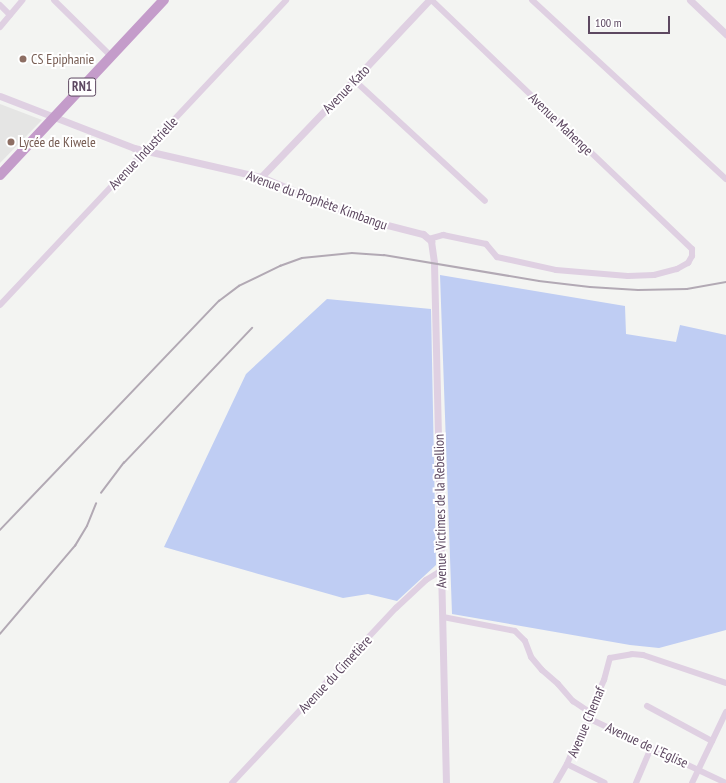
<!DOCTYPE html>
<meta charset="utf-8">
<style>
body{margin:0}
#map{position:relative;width:726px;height:783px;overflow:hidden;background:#f3f4f2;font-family:"PT Sans Narrow",sans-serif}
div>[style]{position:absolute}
.education>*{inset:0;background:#e5e5e4}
.green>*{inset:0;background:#bfcdf3}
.minor>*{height:6px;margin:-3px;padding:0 3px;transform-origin:3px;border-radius:3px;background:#dfd0e2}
.tertiary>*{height:7px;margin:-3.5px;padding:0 3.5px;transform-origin:3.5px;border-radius:3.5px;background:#dfd0e2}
.trunk>*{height:10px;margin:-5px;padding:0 5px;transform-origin:5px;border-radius:5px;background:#c49cca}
.rail>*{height:1.5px;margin:-0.75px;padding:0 0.75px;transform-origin:0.75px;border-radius:0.75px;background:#b2a9b4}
.dots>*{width:11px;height:11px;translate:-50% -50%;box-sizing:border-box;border:2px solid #fff;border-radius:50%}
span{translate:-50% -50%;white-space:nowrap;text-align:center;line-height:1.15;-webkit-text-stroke:4px #fff;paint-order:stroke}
.shield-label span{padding:1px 3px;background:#fff;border:1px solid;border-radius:3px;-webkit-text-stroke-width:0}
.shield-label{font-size:13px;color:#5d4861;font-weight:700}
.education-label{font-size:14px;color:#785e54}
.left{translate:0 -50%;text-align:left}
.street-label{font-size:14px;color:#5d4861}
.scale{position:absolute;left:588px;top:16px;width:82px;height:18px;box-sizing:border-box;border:2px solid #5d4861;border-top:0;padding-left:5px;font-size:12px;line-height:14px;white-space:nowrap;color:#5d4861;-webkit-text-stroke:3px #fff;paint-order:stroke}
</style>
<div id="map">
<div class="education">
<div style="clip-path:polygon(0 104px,42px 120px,0 163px)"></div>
</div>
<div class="green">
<div style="clip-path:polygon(440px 275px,625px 306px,626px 334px,676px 342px,680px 325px,726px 335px,726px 630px,659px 648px,630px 645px,452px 614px)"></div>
<div style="clip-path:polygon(327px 299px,431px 309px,436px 565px,397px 601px,368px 594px,343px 598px,164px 547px,246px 374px)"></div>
</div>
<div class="minor">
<div style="left:54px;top:0;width:80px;rotate:44.5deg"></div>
<div style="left:532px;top:0;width:264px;rotate:42.7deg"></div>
<div style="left:0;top:5px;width:14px;rotate:45deg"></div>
<div style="left:0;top:27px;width:35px;rotate:-50deg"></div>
<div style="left:354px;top:80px;width:178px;rotate:42.7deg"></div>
<div style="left:429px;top:239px;width:15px;rotate:-16deg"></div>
<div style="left:443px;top:235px;width:44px;rotate:11.8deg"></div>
<div style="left:486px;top:244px;width:17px;rotate:50deg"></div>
<div style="left:497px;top:257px;width:60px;rotate:12.4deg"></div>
<div style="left:556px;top:270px;width:72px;rotate:4.8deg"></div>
<div style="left:628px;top:276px;width:26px;rotate:-2deg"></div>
<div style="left:654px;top:275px;width:24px;rotate:-15deg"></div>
<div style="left:677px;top:269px;width:13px;rotate:-29deg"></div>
<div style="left:688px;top:263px;width:8px;rotate:-60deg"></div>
<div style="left:692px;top:256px;width:7px;rotate:-90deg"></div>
<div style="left:692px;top:249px;width:361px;rotate:-136.3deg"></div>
<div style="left:0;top:305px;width:418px;rotate:-46.8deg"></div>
<div style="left:443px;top:617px;width:73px;rotate:11deg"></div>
<div style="left:515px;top:631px;width:14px;rotate:45deg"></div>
<div style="left:525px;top:641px;width:17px;rotate:69deg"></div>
<div style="left:531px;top:657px;width:17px;rotate:50deg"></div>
<div style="left:542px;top:670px;width:21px;rotate:41deg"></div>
<div style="left:558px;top:684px;width:23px;rotate:49deg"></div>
<div style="left:573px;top:701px;width:22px;rotate:34deg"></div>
<div style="left:647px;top:706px;width:74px;rotate:28.3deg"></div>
<div style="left:590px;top:719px;width:150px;rotate:25.2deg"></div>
<div style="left:567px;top:764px;width:42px;rotate:26.6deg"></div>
<div style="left:232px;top:783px;width:240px;rotate:-46.9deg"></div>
<div style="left:396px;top:608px;width:41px;rotate:-43deg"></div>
<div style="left:426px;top:580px;width:19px;rotate:-32deg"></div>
<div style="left:556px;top:783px;width:22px;rotate:-60deg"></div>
<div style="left:567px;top:764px;width:34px;rotate:-67deg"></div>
<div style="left:580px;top:733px;width:17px;rotate:-54deg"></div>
<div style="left:590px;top:719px;width:12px;rotate:-81deg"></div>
<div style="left:592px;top:707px;width:30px;rotate:-66deg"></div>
<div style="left:604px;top:680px;width:23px;rotate:-75deg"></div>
<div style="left:610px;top:658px;width:22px;rotate:-10deg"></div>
<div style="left:632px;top:654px;width:11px;rotate:5deg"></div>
<div style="left:643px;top:655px;width:88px;rotate:18.6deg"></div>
<div style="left:636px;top:783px;width:39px;rotate:-67deg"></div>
<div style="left:692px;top:783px;width:79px;rotate:-64.4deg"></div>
</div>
<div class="tertiary">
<div style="left:690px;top:0;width:50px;rotate:43.4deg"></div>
<div style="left:0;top:96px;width:144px;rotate:21.2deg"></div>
<div style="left:134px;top:148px;width:130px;rotate:12.9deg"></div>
<div style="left:261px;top:177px;width:107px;rotate:22.5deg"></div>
<div style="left:360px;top:218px;width:65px;rotate:14.3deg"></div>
<div style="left:423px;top:234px;width:11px;rotate:41deg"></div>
<div style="left:431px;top:241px;width:22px;rotate:82deg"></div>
<div style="left:434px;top:263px;width:520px;rotate:88.68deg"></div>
<div style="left:261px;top:177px;width:134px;rotate:-46.2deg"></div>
<div style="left:354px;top:80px;width:110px;rotate:-46.8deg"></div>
</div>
<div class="trunk">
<div style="left:0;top:175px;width:240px;rotate:-46.9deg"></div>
</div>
<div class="rail">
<div style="left:101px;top:493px;width:38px;rotate:-53deg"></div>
<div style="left:124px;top:463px;width:186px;rotate:-46.5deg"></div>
<div style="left:0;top:530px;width:317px;rotate:-46.3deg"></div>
<div style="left:219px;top:301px;width:25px;rotate:-37deg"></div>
<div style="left:239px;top:286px;width:46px;rotate:-26deg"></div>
<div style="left:280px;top:266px;width:23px;rotate:-20deg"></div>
<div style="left:302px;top:258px;width:50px;rotate:-5.7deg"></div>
<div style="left:352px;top:253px;width:32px;rotate:4deg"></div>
<div style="left:384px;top:255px;width:157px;rotate:9.5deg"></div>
<div style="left:539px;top:281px;width:51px;rotate:6.7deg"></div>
<div style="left:590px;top:287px;width:48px;rotate:3.6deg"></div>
<div style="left:638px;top:290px;width:49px;rotate:-1.2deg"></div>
<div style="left:687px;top:289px;width:40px;rotate:-10deg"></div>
<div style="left:0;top:634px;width:116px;rotate:-49.6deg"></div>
<div style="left:75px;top:546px;width:23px;rotate:-59deg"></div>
<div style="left:87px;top:526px;width:24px;rotate:-68deg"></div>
</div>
<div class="dots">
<div style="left:23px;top:59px;background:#8d6e63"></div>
<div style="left:11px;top:142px;background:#8d6e63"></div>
</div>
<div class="shield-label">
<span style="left:82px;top:87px">RN1</span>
</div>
<div class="education-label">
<span class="left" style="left:31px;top:59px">CS Epiphanie</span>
<span class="left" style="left:19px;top:142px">Lycée de Kiwele</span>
</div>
<div class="street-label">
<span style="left:346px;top:89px;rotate:-46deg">Avenue Kato</span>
<span style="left:561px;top:124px;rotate:44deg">Avenue Mahenge</span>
<span style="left:143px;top:153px;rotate:-47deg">Avenue Industrielle</span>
<span style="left:317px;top:200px;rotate:20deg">Avenue du Prophète Kimbangu</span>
<span style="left:440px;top:511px;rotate:-91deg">Avenue Victimes de la Rebellion</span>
<span style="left:335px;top:674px;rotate:-47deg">Avenue du Cimetière</span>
<span style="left:586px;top:722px;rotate:-67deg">Avenue Chemaf</span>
<span style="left:647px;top:745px;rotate:25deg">Avenue de L'Eglise</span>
</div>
<div class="scale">100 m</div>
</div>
